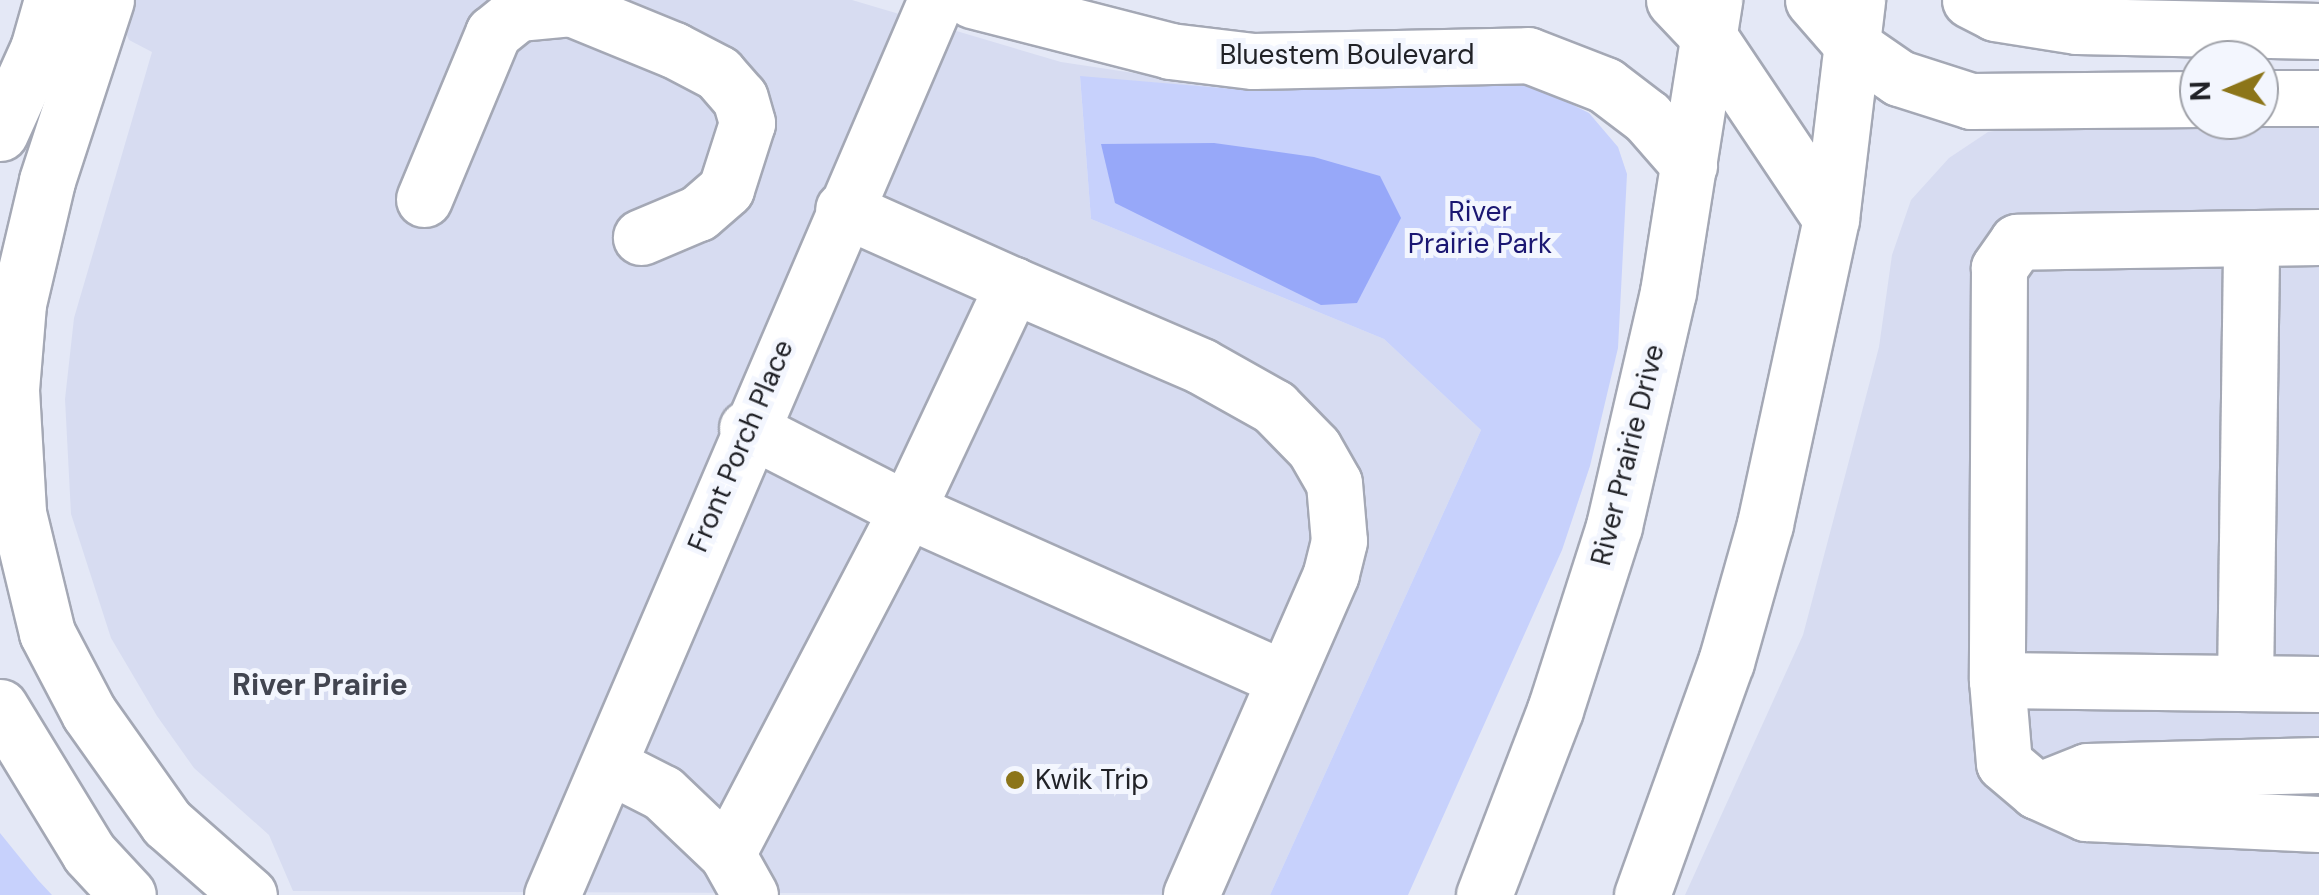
<!DOCTYPE html>
<style>
body{margin:0}
#map{position:relative;width:2319px;height:895px;overflow:hidden;background:#e4e8f6;font-family:"DM Sans",sans-serif}
div>[style]{position:absolute}
.built>*{inset:0;background:#d7dcf1}
.green>*{inset:0;background:#c7d1fc}
.water>*{inset:0;background:#97a8f9}
.roads{filter:drop-shadow(2px 0 #a4a8b5) drop-shadow(-2px 0 #a4a8b5) drop-shadow(0 2px #a4a8b5) drop-shadow(0 -2px #a4a8b5)}
.minor>*{height:55px;margin:-27.5px;padding:0 27.5px;transform-origin:27.5px;border-radius:27.5px;background:#fff}
.major>*{height:55px;margin:-27.5px;padding:0 27.5px;transform-origin:27.5px;border-radius:27.5px;background:#fff}
.dots>*{width:28px;height:28px;translate:-50% -50%;box-sizing:border-box;border:5px solid #f3f6fe;border-radius:50%}
span{translate:-50% -50%;white-space:nowrap;text-align:center;line-height:1.15;-webkit-text-stroke:10px #f3f6fe;paint-order:stroke}
.street-label{font-size:28px;color:#212227}
.park-label{font-size:28px;color:#1b1772}
.poi-label{font-size:28px;color:#212227}
.left{translate:0 -50%;text-align:left}
.neighbourhood-label{font-size:30px;color:#424550;font-weight:700}
.north{position:absolute;left:2179px;top:40px;width:100px;height:100px;box-sizing:border-box;background:#f3f6fe;border:2px solid #9fa1a8;border-radius:50%;rotate:268deg;font-size:28px;font-weight:700;line-height:40px;text-align:center;color:#212227}
.north::after{content:'';display:block;margin:auto;width:35px;height:45px;background:#8c7519;clip-path:polygon(50% 0,100% 100%,50% 72%,0 100%)}
</style>
<div id="map">
<div class="built">
<div style="clip-path:polygon(128px 0,852px 0,1061px 62px,1246px 90px,1080px 77px,1091px 219px,1384px 339px,1481px 430px,1270px 895px,293px 891px,269px 835px,194px 768px,157px 716px,111px 638px,71px 514px,65px 399px,74px 318px,152px 52px,129px 40px,121px 21px)"></div>
<div style="clip-path:polygon(2043px 123px,2319px 125px,2319px 895px,1685px 895px,1803px 635px,1879px 347px,1892px 255px,1911px 200px,1949px 158px,1988px 132px)"></div>
</div>
<div class="green">
<div style="clip-path:polygon(1080px 76px,1246px 90px,1527px 82px,1589px 113px,1618px 147px,1627px 174px,1618px 348px,1590px 466px,1562px 550px,1408px 895px,1270px 895px,1481px 430px,1384px 339px,1091px 219px)"></div>
<div style="clip-path:polygon(0 833px,38px 880px,52px 895px,0 895px)"></div>
</div>
<div class="water">
<div style="clip-path:polygon(1214px 143px,1314px 157px,1380px 176px,1401px 218px,1357px 303px,1321px 305px,1115px 203px,1101px 144px)"></div>
</div>
<div class="roads">
<div class="minor">
<div style="left:106px;top:0;width:190px;rotate:108.1deg"></div>
<div style="left:47px;top:181px;width:126px;rotate:103.3deg"></div>
<div style="left:18px;top:304px;width:86px;rotate:94.7deg"></div>
<div style="left:11px;top:390px;width:123px;rotate:86.7deg"></div>
<div style="left:18px;top:513px;width:123px;rotate:76.4deg"></div>
<div style="left:47px;top:633px;width:90px;rotate:62.3deg"></div>
<div style="left:89px;top:713px;width:135px;rotate:54.7deg"></div>
<div style="left:167px;top:823px;width:109px;rotate:41.3deg"></div>
<div style="left:972px;top:0;width:204px;rotate:14.4deg"></div>
<div style="left:1170px;top:51px;width:84px;rotate:6.9deg"></div>
<div style="left:1253px;top:61px;width:275px;rotate:-1.2deg"></div>
<div style="left:1528px;top:55px;width:83px;rotate:21.3deg"></div>
<div style="left:1605px;top:85px;width:53px;rotate:37.3deg"></div>
<div style="left:1647px;top:117px;width:64px;rotate:48.8deg"></div>
<div style="left:1674px;top:0;width:51px;rotate:46.6deg"></div>
<div style="left:1709px;top:37px;width:219px;rotate:56.2deg"></div>
<div style="left:1813px;top:0;width:62px;rotate:48.9deg"></div>
<div style="left:1854px;top:47px;width:55px;rotate:34.6deg"></div>
<div style="left:1899px;top:78px;width:76px;rotate:17.7deg"></div>
<div style="left:1971px;top:101px;width:228px;rotate:-0.5deg"></div>
<div style="left:1970px;top:0;width:28px;rotate:27deg"></div>
<div style="left:1995px;top:13px;width:83px;rotate:9deg"></div>
<div style="left:2077px;top:26px;width:242px;rotate:1.2deg"></div>
<div style="left:2259px;top:98px;width:60px"></div>
<div style="left:0;top:133px;width:92px;rotate:-65.7deg"></div>
<div style="left:38px;top:49px;width:51px;rotate:-74.1deg"></div>
<div style="left:424px;top:199px;width:180px;rotate:-67.4deg"></div>
<div style="left:493px;top:33px;width:32px;rotate:-39deg"></div>
<div style="left:518px;top:13px;width:53px;rotate:-5.4deg"></div>
<div style="left:571px;top:8px;width:111px;rotate:22.2deg"></div>
<div style="left:674px;top:50px;width:50px;rotate:27.6deg"></div>
<div style="left:718px;top:73px;width:33px;rotate:49deg"></div>
<div style="left:740px;top:98px;width:26px;rotate:74deg"></div>
<div style="left:747px;top:123px;width:69px;rotate:107.7deg"></div>
<div style="left:726px;top:189px;width:37px;rotate:139deg"></div>
<div style="left:698px;top:213px;width:62px;rotate:157.2deg"></div>
<div style="left:2319px;top:237px;width:302px;rotate:179.1deg"></div>
<div style="left:2017px;top:242px;width:32px;rotate:125deg"></div>
<div style="left:1999px;top:268px;width:412px;rotate:90.3deg"></div>
<div style="left:1997px;top:680px;width:83px;rotate:85.2deg"></div>
<div style="left:2004px;top:763px;width:43px;rotate:40.3deg"></div>
<div style="left:2037px;top:791px;width:54px;rotate:24.2deg"></div>
<div style="left:2086px;top:813px;width:233px;rotate:2.7deg"></div>
<div style="left:1013px;top:285px;width:205px;rotate:23.3deg"></div>
<div style="left:1201px;top:366px;width:84px;rotate:29.3deg"></div>
<div style="left:1274px;top:407px;width:57px;rotate:45.7deg"></div>
<div style="left:1314px;top:448px;width:40px;rotate:60.3deg"></div>
<div style="left:1334px;top:483px;width:58px;rotate:85.1deg"></div>
<div style="left:1339px;top:541px;width:34px;rotate:104deg"></div>
<div style="left:1331px;top:574px;width:350px;rotate:113.6deg"></div>
<div style="left:747px;top:428px;width:180px;rotate:27.1deg"></div>
<div style="left:907px;top:510px;width:412px;rotate:24.1deg"></div>
<div style="left:1997px;top:680px;width:322px;rotate:0.7deg"></div>
<div style="left:2245px;top:683px;width:445px;rotate:-89.2deg"></div>
<div style="left:0;top:707px;width:171px;rotate:58.6deg"></div>
<div style="left:89px;top:853px;width:57px;rotate:47.1deg"></div>
<div style="left:610px;top:766px;width:59px;rotate:27deg"></div>
<div style="left:663px;top:793px;width:88px;rotate:43.6deg"></div>
<div style="left:727px;top:854px;width:388px;rotate:-62.4deg"></div>
<div style="left:907px;top:510px;width:249px;rotate:-64.8deg"></div>
<div style="left:1013px;top:285px;width:186px;rotate:-155.9deg"></div>
<div style="left:2037px;top:791px;width:54px;rotate:-21.8deg"></div>
<div style="left:2087px;top:771px;width:232px;rotate:-1.5deg"></div>
<div style="left:727px;top:854px;width:47px;rotate:60.7deg"></div>
<div style="left:552px;top:895px;width:974px;rotate:-66.78deg"></div>
</div>
<div class="major">
<div style="left:1484px;top:895px;width:198px;rotate:-69deg"></div>
<div style="left:1555px;top:710px;width:193px;rotate:-72.2deg"></div>
<div style="left:1614px;top:526px;width:240px;rotate:-77deg"></div>
<div style="left:1668px;top:292px;width:296px;rotate:-81deg"></div>
<div style="left:1642px;top:895px;width:248px;rotate:-70.2deg"></div>
<div style="left:1726px;top:662px;width:143px;rotate:-74.2deg"></div>
<div style="left:1765px;top:524px;width:312px;rotate:-77.8deg"></div>
<div style="left:1831px;top:219px;width:221px;rotate:-83.2deg"></div>
</div>
</div>
<div class="dots">
<div style="left:1015px;top:780px;background:#8c7519"></div>
</div>
<div class="street-label">
<span style="left:1347px;top:55px">Bluestem Boulevard</span>
<span style="left:741px;top:446px;rotate:-67deg">Front Porch Place</span>
<span style="left:1628px;top:455px;rotate:-76deg">River Prairie Drive</span>
</div>
<div class="park-label">
<span style="left:1480px;top:228px">River<br>Prairie Park</span>
</div>
<div class="poi-label">
<span class="left" style="left:1035px;top:780px">Kwik Trip</span>
</div>
<div class="neighbourhood-label">
<span style="left:320px;top:685px">River Prairie</span>
</div>
<div class="north">N</div>
</div>
